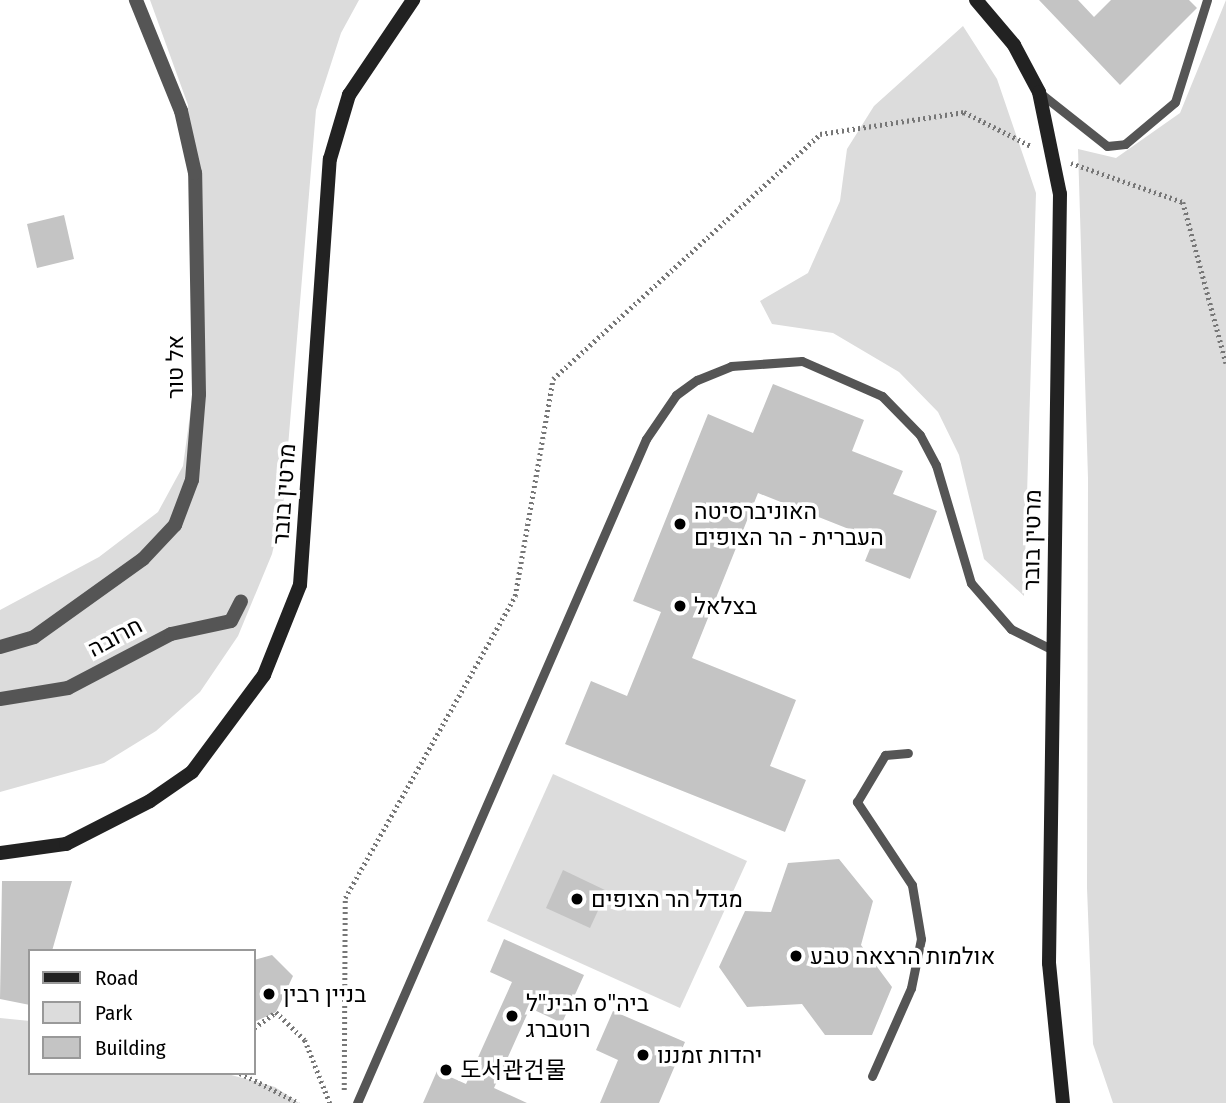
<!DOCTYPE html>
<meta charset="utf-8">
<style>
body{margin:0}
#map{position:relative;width:1226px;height:1103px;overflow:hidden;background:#fff;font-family:"Fira Sans Condensed","Noto Sans KR",Heebo,sans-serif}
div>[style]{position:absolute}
.green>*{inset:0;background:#dcdcdc}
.building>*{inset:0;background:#c4c4c4}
.path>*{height:4.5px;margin-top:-2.25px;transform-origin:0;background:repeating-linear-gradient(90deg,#777 0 2px,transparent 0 5.5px)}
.lane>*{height:9px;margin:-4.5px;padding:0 4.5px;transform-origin:4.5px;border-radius:4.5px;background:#555}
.street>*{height:14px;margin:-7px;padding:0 7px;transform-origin:7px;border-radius:7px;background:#555}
.secondary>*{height:14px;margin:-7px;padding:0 7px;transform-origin:7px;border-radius:7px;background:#222}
.dots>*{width:19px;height:19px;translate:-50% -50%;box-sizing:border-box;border:4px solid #fff;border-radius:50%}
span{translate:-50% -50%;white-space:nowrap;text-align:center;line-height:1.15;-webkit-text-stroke:7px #fff;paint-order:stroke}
.street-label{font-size:23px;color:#000}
.poi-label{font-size:23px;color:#000}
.left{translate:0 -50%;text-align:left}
.legend{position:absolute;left:28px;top:949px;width:228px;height:126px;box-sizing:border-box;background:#fff;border:2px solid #999;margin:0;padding:9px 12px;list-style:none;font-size:21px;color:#000}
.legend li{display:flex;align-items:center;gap:14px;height:35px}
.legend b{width:35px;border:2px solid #999}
</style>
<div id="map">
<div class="green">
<div style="clip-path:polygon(150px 0,359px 0,341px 33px,316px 110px,283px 507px,272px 554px,238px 636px,200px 692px,156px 731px,104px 763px,0 792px,0 610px,99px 557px,158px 512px,183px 466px,195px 378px,188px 105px)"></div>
<div style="clip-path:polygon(1226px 0,1226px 1103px,1113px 1103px,1093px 1044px,1087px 888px,1088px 478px,1078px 149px,1116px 158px,1180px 113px)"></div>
<div style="clip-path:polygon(963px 26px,997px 79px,1036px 193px,1024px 596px,984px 559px,959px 455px,938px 412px,899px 372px,833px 333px,772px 324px,760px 301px,808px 273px,840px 201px,847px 149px,874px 106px)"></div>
<div style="clip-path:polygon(553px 774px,747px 861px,680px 1008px,487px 921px)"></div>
<div style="clip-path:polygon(0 1018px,30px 1021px,30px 1073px,224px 1073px,275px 1087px,299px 1103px,0 1103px)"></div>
</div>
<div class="building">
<div style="clip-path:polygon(1039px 0,1078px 0,1094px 17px,1111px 0,1189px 0,1197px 8px,1120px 85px)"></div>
<div style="clip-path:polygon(64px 215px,74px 259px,37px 268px,27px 224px)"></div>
<div style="clip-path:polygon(773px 384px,864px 420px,852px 451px,903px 471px,893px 494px,937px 511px,910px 579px,865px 561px,874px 539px,758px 493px,692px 658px,796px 700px,770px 766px,806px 780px,785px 832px,565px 744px,591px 681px,627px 696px,661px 612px,633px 601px,708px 414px,753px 433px)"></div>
<div style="clip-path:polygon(839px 859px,873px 901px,861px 945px,892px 987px,872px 1035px,825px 1035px,802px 1004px,747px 1007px,719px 967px,745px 911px,771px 912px,788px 863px)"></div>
<div style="clip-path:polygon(563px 870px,607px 891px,590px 928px,546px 908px)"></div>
<div style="clip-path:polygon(2px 881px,72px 881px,52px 951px,30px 951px,30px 1005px,0 999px)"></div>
<div style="clip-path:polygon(504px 939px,584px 975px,562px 1023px,530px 1008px,494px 1088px,527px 1103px,423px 1103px,437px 1071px,466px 1084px,512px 982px,490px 972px)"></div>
<div style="clip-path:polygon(272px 955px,293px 976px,276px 1012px,254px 1022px,254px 960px)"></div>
<div style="clip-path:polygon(613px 1011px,685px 1042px,659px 1103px,600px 1103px,618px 1060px,596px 1050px)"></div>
</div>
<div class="path">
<div style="left:1071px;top:163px;width:119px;rotate:19.2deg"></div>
<div style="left:1183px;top:202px;width:167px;rotate:75deg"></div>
<div style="left:254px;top:1028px;width:27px;rotate:-36deg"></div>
<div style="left:276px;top:1012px;width:40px;rotate:44deg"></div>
<div style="left:305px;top:1040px;width:68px;rotate:68.4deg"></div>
<div style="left:240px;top:1073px;width:66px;rotate:27deg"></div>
<div style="left:344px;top:1090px;width:192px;rotate:-89.7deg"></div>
<div style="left:345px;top:898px;width:347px;rotate:-60.6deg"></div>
<div style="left:515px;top:596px;width:220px;rotate:-80.1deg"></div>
<div style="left:553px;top:379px;width:362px;rotate:-42.5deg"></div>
<div style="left:820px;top:134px;width:146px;rotate:-8.7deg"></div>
<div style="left:964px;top:112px;width:75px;rotate:26.9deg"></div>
</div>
<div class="lane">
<div style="left:1040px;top:93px;width:85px;rotate:38.3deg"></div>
<div style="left:1107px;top:146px;width:18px;rotate:-6deg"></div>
<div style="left:1125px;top:144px;width:65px;rotate:-40deg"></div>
<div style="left:1175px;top:102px;width:107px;rotate:-72.6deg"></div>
<div style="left:872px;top:1076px;width:96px;rotate:-66.1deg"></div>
<div style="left:911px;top:988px;width:50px;rotate:-78.5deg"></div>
<div style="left:921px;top:939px;width:55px;rotate:-99.5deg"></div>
<div style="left:912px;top:885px;width:100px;rotate:-123.5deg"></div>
<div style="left:857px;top:802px;width:55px;rotate:-59.2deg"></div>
<div style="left:885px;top:755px;width:23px;rotate:-5deg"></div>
<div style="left:357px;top:1103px;width:724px;rotate:-66.48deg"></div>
<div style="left:646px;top:439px;width:53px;rotate:-55.7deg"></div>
<div style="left:676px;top:395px;width:26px;rotate:-36deg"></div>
<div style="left:697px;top:380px;width:37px;rotate:-22deg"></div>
<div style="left:731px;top:366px;width:71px;rotate:-4deg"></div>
<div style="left:802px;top:361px;width:87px;rotate:23.6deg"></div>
<div style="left:882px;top:396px;width:54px;rotate:45.7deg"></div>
<div style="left:920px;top:435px;width:34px;rotate:62deg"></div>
<div style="left:936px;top:465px;width:123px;rotate:73.5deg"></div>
<div style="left:971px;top:583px;width:61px;rotate:49deg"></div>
<div style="left:1011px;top:629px;width:47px;rotate:26.6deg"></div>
</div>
<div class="street">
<div style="left:0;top:647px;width:35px;rotate:-16deg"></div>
<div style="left:34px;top:637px;width:134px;rotate:-35.6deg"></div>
<div style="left:143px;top:559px;width:47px;rotate:-46.7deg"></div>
<div style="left:175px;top:525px;width:48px;rotate:-69.3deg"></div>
<div style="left:192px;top:480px;width:86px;rotate:-85.3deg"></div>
<div style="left:199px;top:394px;width:221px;rotate:-91deg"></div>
<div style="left:195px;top:173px;width:64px;rotate:-102.7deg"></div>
<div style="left:181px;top:111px;width:120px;rotate:-112.1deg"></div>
<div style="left:0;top:699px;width:69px;rotate:-9.2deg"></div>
<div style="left:68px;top:688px;width:116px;rotate:-27.7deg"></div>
<div style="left:171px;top:634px;width:61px;rotate:-12.2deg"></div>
<div style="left:231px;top:621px;width:22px;rotate:-63deg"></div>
</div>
<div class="secondary">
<div style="left:976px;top:0;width:59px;rotate:49.8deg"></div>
<div style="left:1014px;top:45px;width:53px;rotate:62deg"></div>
<div style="left:1039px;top:92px;width:104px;rotate:78.4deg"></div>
<div style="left:1060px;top:194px;width:769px;rotate:90.82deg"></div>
<div style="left:1049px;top:963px;width:141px;rotate:84.3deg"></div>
<div style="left:0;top:853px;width:67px;rotate:-7.8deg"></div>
<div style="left:66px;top:844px;width:94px;rotate:-27.1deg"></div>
<div style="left:150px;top:801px;width:51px;rotate:-34.6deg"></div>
<div style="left:192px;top:772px;width:121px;rotate:-53.4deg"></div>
<div style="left:264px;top:675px;width:97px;rotate:-68.2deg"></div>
<div style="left:300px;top:585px;width:427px;rotate:-86deg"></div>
<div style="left:330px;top:159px;width:67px;rotate:-73.5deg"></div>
<div style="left:349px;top:95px;width:115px;rotate:-56deg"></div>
</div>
<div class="dots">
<div style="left:680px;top:524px;background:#000"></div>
<div style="left:680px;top:606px;background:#000"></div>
<div style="left:577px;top:899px;background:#000"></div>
<div style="left:796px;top:956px;background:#000"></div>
<div style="left:269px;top:994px;background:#000"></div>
<div style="left:512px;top:1016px;background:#000"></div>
<div style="left:643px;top:1055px;background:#000"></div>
<div style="left:446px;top:1070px;background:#000"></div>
</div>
<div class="street-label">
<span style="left:175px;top:367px;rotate:-90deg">אל טור</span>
<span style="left:284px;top:494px;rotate:-86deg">מרטין בובר</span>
<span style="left:1032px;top:540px;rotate:-89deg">מרטין בובר</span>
<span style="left:115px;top:637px;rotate:-28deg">חרובה</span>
</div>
<div class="poi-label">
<span class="left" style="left:694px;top:524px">האוניברסיטה<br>העברית - הר הצופים</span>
<span class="left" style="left:694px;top:606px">בצלאל</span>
<span class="left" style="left:591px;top:899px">מגדל הר הצופים</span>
<span class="left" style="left:810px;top:956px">אולמות הרצאה טבע</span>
<span class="left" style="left:283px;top:994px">בניין רבין</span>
<span class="left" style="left:526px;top:1016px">ביה"ס הבינ"ל<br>רוטברג</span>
<span class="left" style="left:657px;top:1055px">יהדות זמננו</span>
<span class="left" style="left:460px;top:1070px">도서관건물</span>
</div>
<ul class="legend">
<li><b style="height:9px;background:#222"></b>Road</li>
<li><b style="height:19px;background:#dcdcdc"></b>Park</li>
<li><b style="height:19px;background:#c4c4c4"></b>Building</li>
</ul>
</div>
